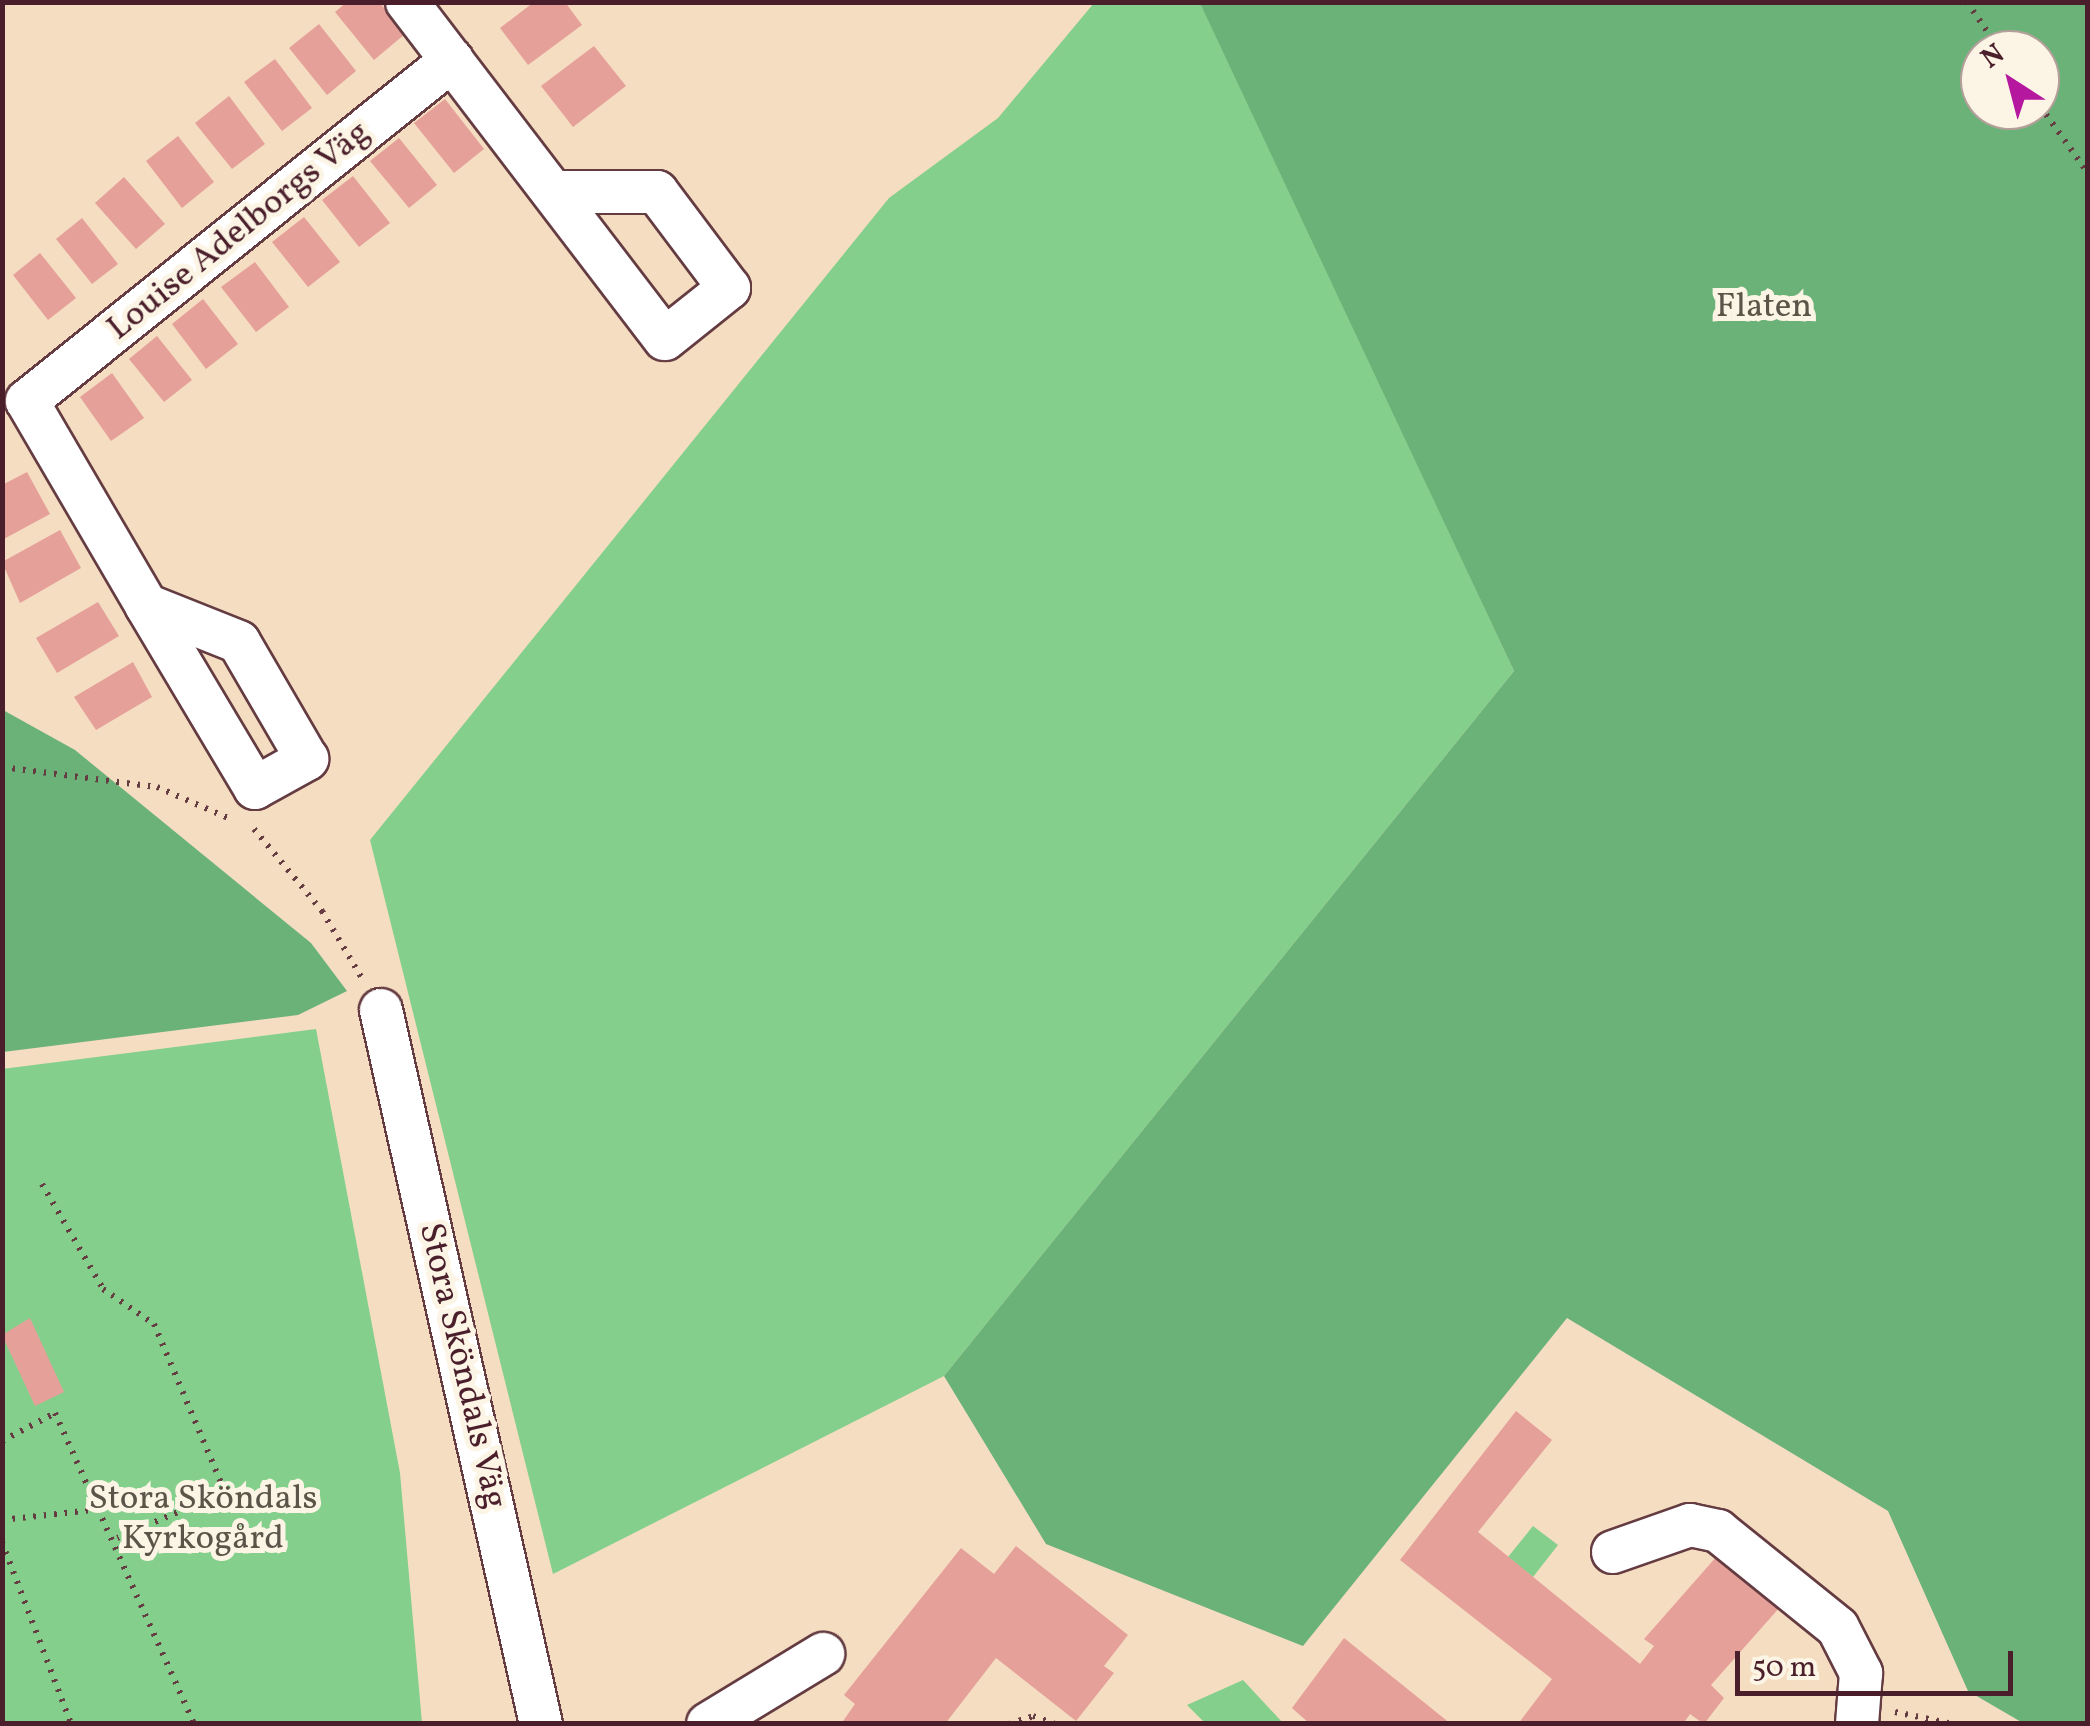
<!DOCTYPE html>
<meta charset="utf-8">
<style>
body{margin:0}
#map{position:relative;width:2090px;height:1726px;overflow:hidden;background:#f5ddc1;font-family:Vollkorn,serif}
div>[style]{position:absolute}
.green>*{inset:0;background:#84cf8c}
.forest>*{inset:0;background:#6bb278}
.building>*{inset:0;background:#e5a099}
.path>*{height:6px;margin-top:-3px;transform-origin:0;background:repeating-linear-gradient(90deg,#643c42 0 2.5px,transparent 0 10.5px)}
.roads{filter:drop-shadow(2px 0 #643c42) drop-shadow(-2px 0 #643c42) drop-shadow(0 2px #643c42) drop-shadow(0 -2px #643c42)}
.minor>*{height:42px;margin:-21px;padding:0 21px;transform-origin:21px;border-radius:21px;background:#fff}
span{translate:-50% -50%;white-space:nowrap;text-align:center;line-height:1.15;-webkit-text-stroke:10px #fcf5e5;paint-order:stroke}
.street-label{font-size:35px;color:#4a1f2b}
.park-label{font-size:35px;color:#5b5448}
.frame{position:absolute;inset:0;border:5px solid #4a1f2b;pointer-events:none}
.north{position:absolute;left:1960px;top:30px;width:100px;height:100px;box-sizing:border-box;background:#fcf5e5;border:2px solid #b59f9b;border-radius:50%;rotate:324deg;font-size:28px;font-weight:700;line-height:40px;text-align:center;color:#4a1f2b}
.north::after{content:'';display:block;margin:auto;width:35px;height:45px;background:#b5179e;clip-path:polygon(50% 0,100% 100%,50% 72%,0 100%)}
.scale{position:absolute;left:1735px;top:1651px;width:278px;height:45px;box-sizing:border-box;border:5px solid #4a1f2b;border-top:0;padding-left:12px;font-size:30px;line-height:35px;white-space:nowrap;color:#4a1f2b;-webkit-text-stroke:8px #fcf5e5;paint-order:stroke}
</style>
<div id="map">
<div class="green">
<div style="clip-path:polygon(evenodd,1094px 3px,2087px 3px,2087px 929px,1293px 198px,1514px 671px,944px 1376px,553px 1574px,370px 840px,889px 198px,998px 118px,1094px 3px,1980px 50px,2040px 50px,2040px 110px,1980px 110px,1980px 50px)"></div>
<div style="clip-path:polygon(316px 1029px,400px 1473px,422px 1723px,3px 1723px,2px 1069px)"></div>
<div style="clip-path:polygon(1533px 1526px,1558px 1545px,1533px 1577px,1508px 1557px)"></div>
<div style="clip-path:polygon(1243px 1680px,1283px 1723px,1205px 1723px,1187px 1705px)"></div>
</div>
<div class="forest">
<div style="clip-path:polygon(evenodd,1200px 3px,2087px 3px,2087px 1723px,2023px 1723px,1968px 1691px,1888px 1511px,1567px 1318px,1303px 1646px,1046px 1544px,944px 1376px,1514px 671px,1200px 3px,1980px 50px,2040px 50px,2040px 110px,1980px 110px,1980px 50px)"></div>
<div style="clip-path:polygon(3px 710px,75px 750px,311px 943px,347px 991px,298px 1015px,3px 1052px)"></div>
</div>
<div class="building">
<div style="clip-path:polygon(347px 2px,379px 2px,405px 34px,374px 60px,335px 12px)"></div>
<div style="clip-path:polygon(534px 2px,565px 2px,582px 25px,528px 65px,500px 28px)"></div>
<div style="clip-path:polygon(319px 24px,356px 71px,327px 95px,289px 48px)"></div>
<div style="clip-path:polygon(594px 46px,626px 86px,573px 127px,541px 86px)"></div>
<div style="clip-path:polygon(275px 59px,312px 108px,282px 131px,244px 82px)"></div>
<div style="clip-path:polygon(229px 96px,265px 144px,232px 169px,195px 123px)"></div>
<div style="clip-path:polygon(445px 99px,484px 149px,454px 173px,414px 123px)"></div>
<div style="clip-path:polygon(178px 136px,214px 182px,182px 208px,146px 161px)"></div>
<div style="clip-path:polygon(399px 138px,437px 185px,409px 208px,370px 161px)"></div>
<div style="clip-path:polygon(353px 176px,390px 223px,359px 247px,322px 200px)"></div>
<div style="clip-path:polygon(124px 177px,165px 224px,136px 249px,95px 203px)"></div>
<div style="clip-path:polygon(304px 217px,340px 262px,308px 287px,272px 242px)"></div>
<div style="clip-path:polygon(82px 218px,118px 264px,92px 284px,56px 239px)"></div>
<div style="clip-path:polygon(40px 253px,76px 298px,48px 320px,13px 275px)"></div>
<div style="clip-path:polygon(255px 262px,289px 307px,256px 332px,221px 287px)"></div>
<div style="clip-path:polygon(203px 299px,238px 344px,206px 369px,172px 324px)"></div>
<div style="clip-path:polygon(157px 336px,192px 380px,164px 402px,129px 359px)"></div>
<div style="clip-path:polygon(112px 373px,144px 418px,111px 441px,80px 397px)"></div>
<div style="clip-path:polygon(27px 472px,50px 514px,2px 540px,2px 485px)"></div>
<div style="clip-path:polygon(60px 530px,81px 568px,20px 603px,2px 562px)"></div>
<div style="clip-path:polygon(98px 602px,119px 636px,57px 673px,36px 638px)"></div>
<div style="clip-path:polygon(133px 662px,152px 697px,96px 730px,74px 697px)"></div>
<div style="clip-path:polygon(30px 1318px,64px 1392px,35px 1406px,2px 1335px)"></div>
<div style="clip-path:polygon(1516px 1411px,1552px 1440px,1478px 1532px,1640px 1664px,1654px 1646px,1644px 1639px,1717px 1556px,1780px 1607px,1711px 1685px,1724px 1698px,1704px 1724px,1690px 1714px,1683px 1724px,1518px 1724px,1552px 1679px,1400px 1560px)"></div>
<div style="clip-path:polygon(1016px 1546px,1128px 1635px,1104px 1666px,1114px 1673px,1076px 1721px,996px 1658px,945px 1724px,841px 1724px,855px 1704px,844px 1695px,961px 1548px,994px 1574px)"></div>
<div style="clip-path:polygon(1344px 1638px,1451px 1724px,1310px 1724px,1292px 1708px)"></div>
</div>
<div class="path">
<div style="left:1967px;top:2px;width:58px;rotate:55.5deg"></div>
<div style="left:2040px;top:106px;width:82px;rotate:54.4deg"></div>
<div style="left:2px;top:767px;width:156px;rotate:7.4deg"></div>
<div style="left:157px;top:787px;width:77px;rotate:23.6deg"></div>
<div style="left:254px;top:829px;width:107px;rotate:50.3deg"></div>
<div style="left:322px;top:911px;width:80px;rotate:59.3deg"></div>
<div style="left:42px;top:1184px;width:121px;rotate:59.8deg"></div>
<div style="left:103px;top:1289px;width:62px;rotate:34.5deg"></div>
<div style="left:154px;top:1324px;width:182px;rotate:67.1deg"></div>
<div style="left:225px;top:1492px;width:117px;rotate:156.9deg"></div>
<div style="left:2px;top:1441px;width:60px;rotate:-27.8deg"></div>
<div style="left:55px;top:1413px;width:341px;rotate:65.9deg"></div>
<div style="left:2px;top:1520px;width:100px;rotate:-6.3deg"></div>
<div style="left:2px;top:1542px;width:195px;rotate:69.2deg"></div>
<div style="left:1895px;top:1712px;width:59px;rotate:11.7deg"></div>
<div style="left:1009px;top:1724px;width:25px;rotate:-18deg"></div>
<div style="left:1033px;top:1716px;width:23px;rotate:20deg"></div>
</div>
<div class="roads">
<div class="minor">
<div style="left:407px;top:2px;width:424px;rotate:52.6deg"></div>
<div style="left:665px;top:339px;width:82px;rotate:-38.6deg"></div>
<div style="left:729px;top:288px;width:120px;rotate:-126.9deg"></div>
<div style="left:657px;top:192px;width:103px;rotate:180deg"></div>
<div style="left:27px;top:401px;width:236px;rotate:59.7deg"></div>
<div style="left:146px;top:605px;width:213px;rotate:59.2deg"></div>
<div style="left:255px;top:788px;width:60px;rotate:-29.1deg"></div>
<div style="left:307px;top:759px;width:135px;rotate:-120.2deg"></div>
<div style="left:239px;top:642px;width:100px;rotate:-158.3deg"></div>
<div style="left:27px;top:401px;width:545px;rotate:-38.74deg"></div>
<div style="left:381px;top:1010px;width:732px;rotate:77.37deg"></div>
<div style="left:1613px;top:1552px;width:82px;rotate:-19.3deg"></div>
<div style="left:1690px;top:1525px;width:29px;rotate:12deg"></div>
<div style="left:1718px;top:1531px;width:154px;rotate:38.9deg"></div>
<div style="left:1838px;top:1628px;width:51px;rotate:62.9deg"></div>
<div style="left:1861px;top:1673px;width:51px;rotate:94.5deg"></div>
<div style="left:708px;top:1724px;width:135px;rotate:-31.3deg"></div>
</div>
</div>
<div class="street-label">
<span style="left:239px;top:231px;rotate:-39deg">Louise Adelborgs Väg</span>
<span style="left:462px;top:1366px;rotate:77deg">Stora Sköndals Väg</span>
</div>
<div class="park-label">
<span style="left:1764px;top:307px">Flaten</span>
<span style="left:203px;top:1519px">Stora Sköndals<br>Kyrkogård</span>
</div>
<div class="frame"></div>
<div class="north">N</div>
<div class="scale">50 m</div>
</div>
